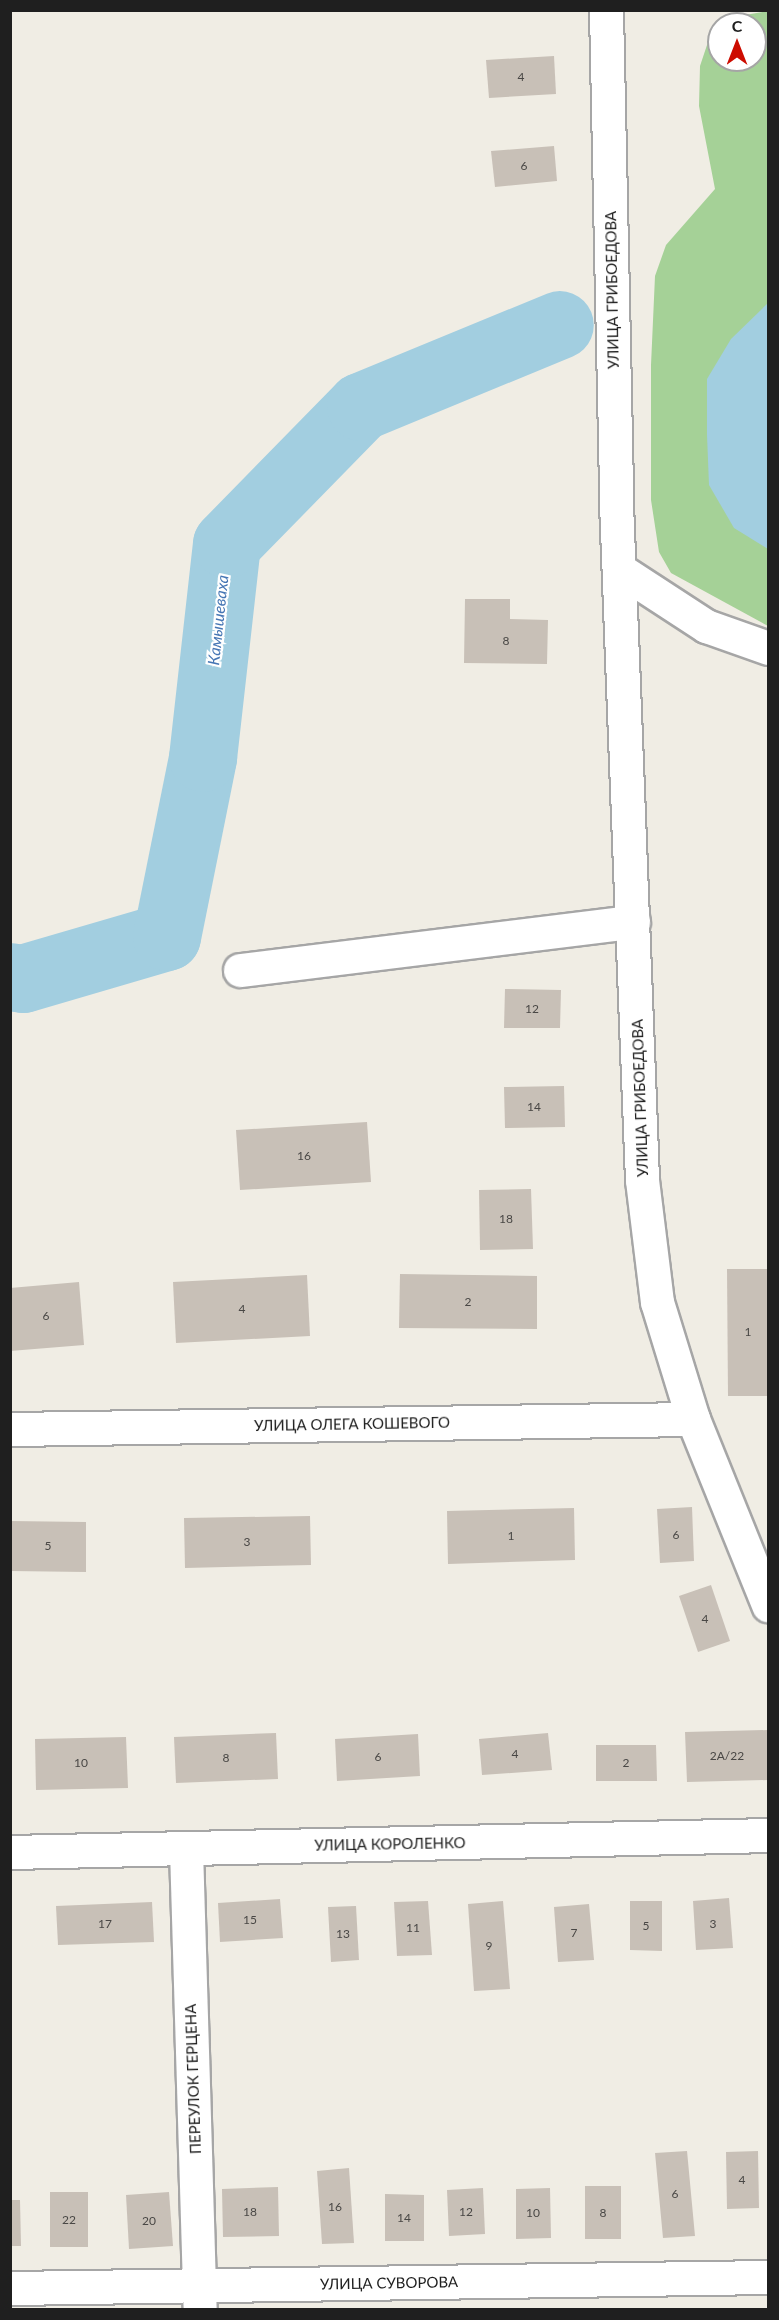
<!DOCTYPE html>
<meta charset="utf-8">
<style>
body{margin:0}
#map{position:relative;width:779px;height:2320px;overflow:hidden;background:#f0ede4;font-family:Lato,sans-serif}
div>[style]{position:absolute}
.forest>*{inset:0;background:#a5d197}
.water>*{inset:0;background:#a2cee0}
.river>*{height:68px;margin:-34px;padding:0 34px;transform-origin:34px;border-radius:34px;background:#a2cee0}
.building>*{inset:0;background:#c8c0b7}
.roads{filter:drop-shadow(2px 0 #a6a6a6) drop-shadow(-2px 0 #a6a6a6) drop-shadow(0 2px #a6a6a6) drop-shadow(0 -2px #a6a6a6)}
.minor>*{height:33px;margin:-16.5px;padding:0 16.5px;transform-origin:16.5px;border-radius:16.5px;background:#fff}
span{translate:-50% -50%;white-space:nowrap;text-align:center;line-height:1.15;-webkit-text-stroke:4.5px #fff;paint-order:stroke}
.number-label{font-size:12px;color:#494745}
.number-label span{-webkit-text-stroke-width:0}
.street-label{font-size:15px;color:#1f1f1f}
.water-label{font-size:16px;color:#4676b4;font-style:italic}
.frame{position:absolute;inset:0;border:12px solid #1f1f1f;pointer-events:none}
.north{position:absolute;left:707px;top:12px;width:60px;height:60px;box-sizing:border-box;background:#fff;border:2px solid #a5a5a5;border-radius:50%;rotate:0deg;font-size:16px;font-weight:700;line-height:24px;text-align:center;color:#1f1f1f}
.north::after{content:'';display:block;margin:auto;width:21px;height:27px;background:#cd0c00;clip-path:polygon(50% 0,100% 100%,50% 72%,0 100%)}
</style>
<div id="map">
<div class="forest">
<div style="clip-path:polygon(768px 11px,768px 626px,671px 573px,659px 552px,651px 500px,651px 365px,655px 276px,666px 245px,715px 189px,699px 106px,700px 66px,708px 42px,719px 33px,719px 60px,755px 60px,755px 24px,730px 24px,739px 16px)"></div>
</div>
<div class="water">
<div style="clip-path:polygon(768px 303px,768px 549px,734px 528px,709px 485px,707px 435px,707px 379px,731px 339px)"></div>
</div>
<div class="river">
<div style="left:10px;top:977px;width:13px;rotate:9deg"></div>
<div style="left:23px;top:979px;width:150px;rotate:-16.3deg"></div>
<div style="left:167px;top:937px;width:183px;rotate:-78.6deg"></div>
<div style="left:203px;top:758px;width:215px;rotate:-83.6deg"></div>
<div style="left:227px;top:544px;width:192px;rotate:-45.6deg"></div>
<div style="left:361px;top:407px;width:215px;rotate:-22.4deg"></div>
</div>
<div class="building">
<div style="clip-path:polygon(554px 56px,556px 94px,489px 98px,486px 60px)"></div>
<div style="clip-path:polygon(554px 146px,557px 181px,495px 187px,491px 151px)"></div>
<div style="clip-path:polygon(465px 599px,510px 599px,510px 619px,548px 620px,547px 664px,464px 663px)"></div>
<div style="clip-path:polygon(505px 989px,561px 990px,560px 1028px,504px 1028px)"></div>
<div style="clip-path:polygon(564px 1086px,565px 1127px,505px 1128px,504px 1087px)"></div>
<div style="clip-path:polygon(367px 1122px,371px 1182px,240px 1190px,236px 1130px)"></div>
<div style="clip-path:polygon(531px 1189px,533px 1249px,480px 1250px,479px 1190px)"></div>
<div style="clip-path:polygon(727px 1269px,768px 1269px,768px 1396px,728px 1396px)"></div>
<div style="clip-path:polygon(400px 1274px,537px 1276px,537px 1329px,399px 1328px)"></div>
<div style="clip-path:polygon(307px 1275px,310px 1336px,176px 1343px,173px 1282px)"></div>
<div style="clip-path:polygon(79px 1282px,84px 1345px,10px 1351px,10px 1288px)"></div>
<div style="clip-path:polygon(692px 1507px,694px 1561px,660px 1563px,657px 1509px)"></div>
<div style="clip-path:polygon(574px 1508px,575px 1560px,448px 1564px,447px 1511px)"></div>
<div style="clip-path:polygon(310px 1516px,311px 1565px,185px 1568px,184px 1518px)"></div>
<div style="clip-path:polygon(10px 1521px,86px 1522px,86px 1572px,10px 1571px)"></div>
<div style="clip-path:polygon(711px 1585px,730px 1641px,698px 1652px,679px 1596px)"></div>
<div style="clip-path:polygon(768px 1730px,768px 1780px,687px 1782px,685px 1732px)"></div>
<div style="clip-path:polygon(276px 1733px,278px 1779px,176px 1783px,174px 1737px)"></div>
<div style="clip-path:polygon(548px 1733px,552px 1770px,482px 1775px,479px 1739px)"></div>
<div style="clip-path:polygon(418px 1734px,420px 1776px,337px 1781px,335px 1739px)"></div>
<div style="clip-path:polygon(126px 1737px,128px 1788px,36px 1790px,35px 1739px)"></div>
<div style="clip-path:polygon(596px 1745px,656px 1745px,657px 1781px,596px 1781px)"></div>
<div style="clip-path:polygon(729px 1898px,733px 1948px,696px 1950px,693px 1901px)"></div>
<div style="clip-path:polygon(280px 1899px,283px 1938px,220px 1942px,218px 1903px)"></div>
<div style="clip-path:polygon(428px 1901px,432px 1955px,397px 1956px,394px 1902px)"></div>
<div style="clip-path:polygon(503px 1901px,510px 1989px,474px 1991px,468px 1904px)"></div>
<div style="clip-path:polygon(630px 1901px,662px 1901px,662px 1951px,630px 1950px)"></div>
<div style="clip-path:polygon(152px 1902px,154px 1942px,58px 1945px,56px 1906px)"></div>
<div style="clip-path:polygon(589px 1904px,594px 1960px,558px 1962px,554px 1907px)"></div>
<div style="clip-path:polygon(356px 1906px,359px 1960px,331px 1962px,328px 1907px)"></div>
<div style="clip-path:polygon(687px 2151px,695px 2236px,663px 2238px,655px 2153px)"></div>
<div style="clip-path:polygon(758px 2151px,759px 2208px,727px 2209px,726px 2152px)"></div>
<div style="clip-path:polygon(349px 2168px,354px 2243px,322px 2244px,317px 2171px)"></div>
<div style="clip-path:polygon(585px 2186px,621px 2186px,621px 2239px,585px 2239px)"></div>
<div style="clip-path:polygon(278px 2187px,279px 2236px,223px 2237px,222px 2189px)"></div>
<div style="clip-path:polygon(483px 2188px,485px 2234px,449px 2236px,447px 2190px)"></div>
<div style="clip-path:polygon(550px 2188px,551px 2238px,516px 2239px,516px 2189px)"></div>
<div style="clip-path:polygon(50px 2192px,88px 2192px,88px 2247px,50px 2247px)"></div>
<div style="clip-path:polygon(169px 2192px,173px 2246px,129px 2249px,126px 2195px)"></div>
<div style="clip-path:polygon(385px 2194px,424px 2195px,424px 2241px,385px 2241px)"></div>
<div style="clip-path:polygon(10px 2200px,20px 2200px,21px 2246px,10px 2246px)"></div>
</div>
<div class="roads">
<div class="minor">
<div style="left:606px;top:10px;width:493px;rotate:88.8deg"></div>
<div style="left:616px;top:503px;width:677px;rotate:87.8deg"></div>
<div style="left:642px;top:1180px;width:123px;rotate:83deg"></div>
<div style="left:657px;top:1302px;width:122px;rotate:72.9deg"></div>
<div style="left:693px;top:1419px;width:201px;rotate:68deg"></div>
<div style="left:620px;top:570px;width:103px;rotate:33.1deg"></div>
<div style="left:706px;top:626px;width:66px;rotate:19.5deg"></div>
<div style="left:240px;top:970px;width:396px;rotate:-7deg"></div>
<div style="left:10px;top:1429px;width:683px;rotate:-0.84deg"></div>
<div style="left:186px;top:1849px;width:461px;rotate:88.3deg"></div>
<div style="left:10px;top:1852px;width:758px;rotate:-1.28deg"></div>
<div style="left:10px;top:2288px;width:758px;rotate:-0.83deg"></div>
</div>
</div>
<div class="number-label">
<span style="left:521px;top:77px">4</span>
<span style="left:524px;top:166px">6</span>
<span style="left:506px;top:641px">8</span>
<span style="left:532px;top:1009px">12</span>
<span style="left:534px;top:1107px">14</span>
<span style="left:304px;top:1156px">16</span>
<span style="left:506px;top:1219px">18</span>
<span style="left:468px;top:1302px">2</span>
<span style="left:242px;top:1309px">4</span>
<span style="left:46px;top:1316px">6</span>
<span style="left:748px;top:1332px">1</span>
<span style="left:676px;top:1535px">6</span>
<span style="left:511px;top:1536px">1</span>
<span style="left:247px;top:1542px">3</span>
<span style="left:48px;top:1546px">5</span>
<span style="left:705px;top:1619px">4</span>
<span style="left:515px;top:1754px">4</span>
<span style="left:727px;top:1756px">2А/22</span>
<span style="left:378px;top:1757px">6</span>
<span style="left:226px;top:1758px">8</span>
<span style="left:81px;top:1763px">10</span>
<span style="left:626px;top:1763px">2</span>
<span style="left:250px;top:1920px">15</span>
<span style="left:105px;top:1924px">17</span>
<span style="left:713px;top:1924px">3</span>
<span style="left:646px;top:1926px">5</span>
<span style="left:413px;top:1928px">11</span>
<span style="left:574px;top:1933px">7</span>
<span style="left:343px;top:1934px">13</span>
<span style="left:489px;top:1946px">9</span>
<span style="left:742px;top:2180px">4</span>
<span style="left:675px;top:2194px">6</span>
<span style="left:335px;top:2207px">16</span>
<span style="left:250px;top:2212px">18</span>
<span style="left:466px;top:2212px">12</span>
<span style="left:533px;top:2213px">10</span>
<span style="left:603px;top:2213px">8</span>
<span style="left:404px;top:2218px">14</span>
<span style="left:69px;top:2220px">22</span>
<span style="left:149px;top:2221px">20</span>
</div>
<div class="street-label">
<span style="left:612px;top:290px;rotate:-91deg">УЛИЦА ГРИБОЕДОВА</span>
<span style="left:640px;top:1098px;rotate:-92deg">УЛИЦА ГРИБОЕДОВА</span>
<span style="left:352px;top:1424px;rotate:-1deg">УЛИЦА ОЛЕГА КОШЕВОГО</span>
<span style="left:390px;top:1844px;rotate:-1deg">УЛИЦА КОРОЛЕНКО</span>
<span style="left:193px;top:2079px;rotate:-92deg">ПЕРЕУЛОК ГЕРЦЕНА</span>
<span style="left:389px;top:2283px;rotate:-1deg">УЛИЦА СУВОРОВА</span>
</div>
<div class="water-label">
<span style="left:218px;top:620px;rotate:-84deg">Камышеваха</span>
</div>
<div class="frame"></div>
<div class="north">С</div>
</div>
